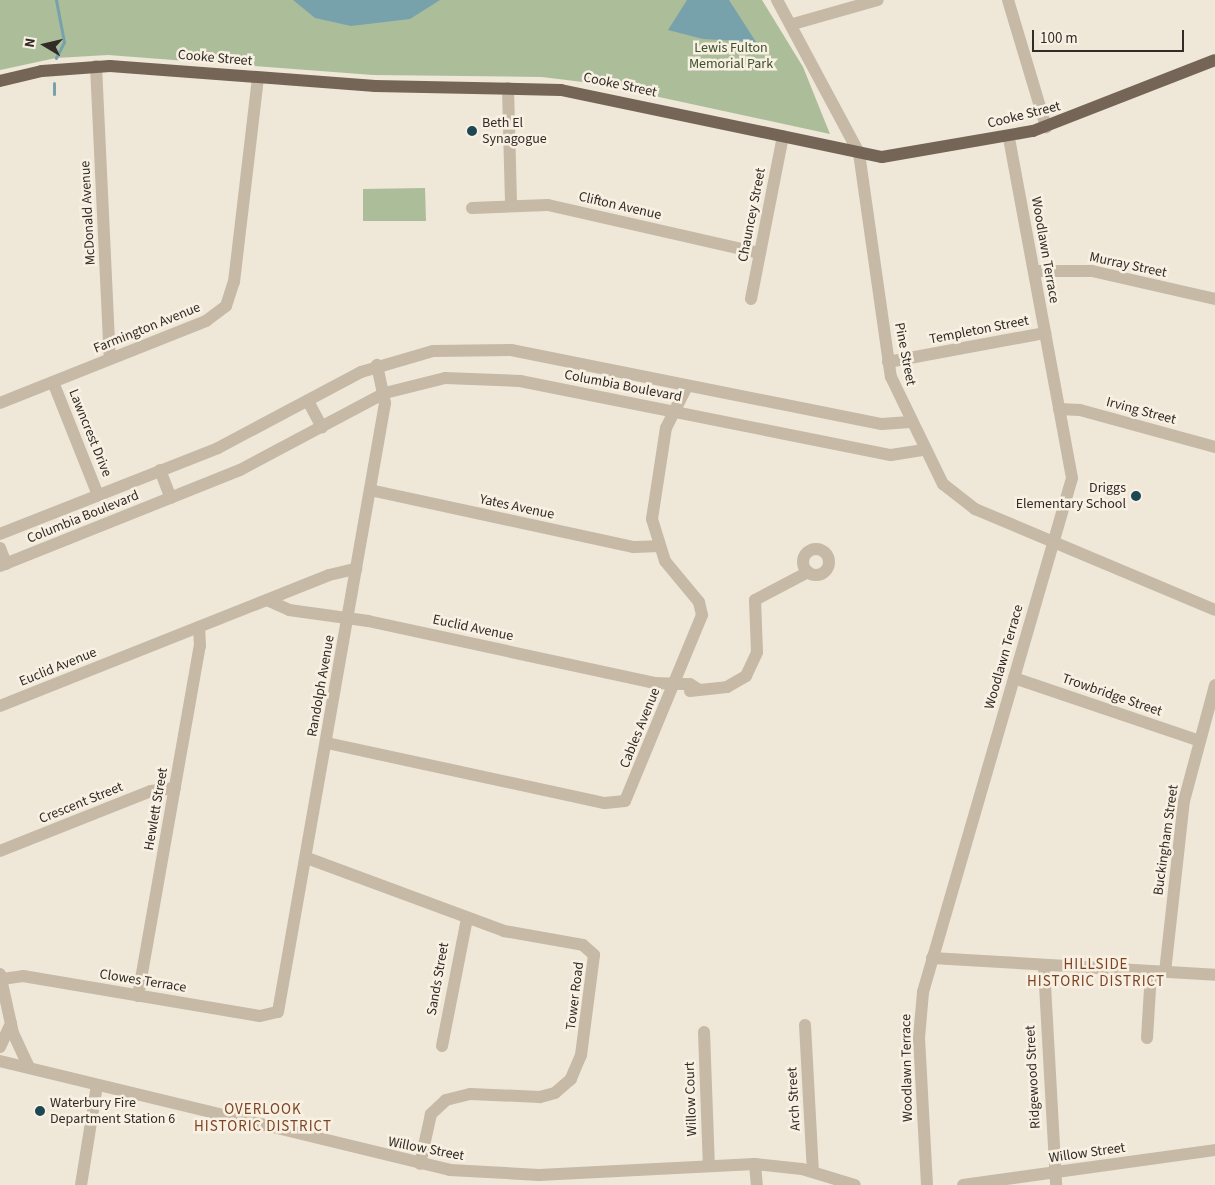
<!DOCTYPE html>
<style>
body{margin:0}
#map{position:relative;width:1215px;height:1185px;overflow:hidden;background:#efe7d8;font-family:"Source Sans 3",sans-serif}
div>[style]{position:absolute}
.green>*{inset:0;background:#acbd99}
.water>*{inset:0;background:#78a2ab}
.stream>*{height:3px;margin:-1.5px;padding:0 1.5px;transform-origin:1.5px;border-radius:1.5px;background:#78a2ab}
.minor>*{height:12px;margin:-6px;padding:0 6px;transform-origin:6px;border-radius:6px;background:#c6b9a5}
.minor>.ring{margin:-6px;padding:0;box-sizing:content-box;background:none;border:12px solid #c6b9a5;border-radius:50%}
.major>*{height:12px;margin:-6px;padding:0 6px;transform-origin:6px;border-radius:6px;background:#746557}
.dots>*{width:14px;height:14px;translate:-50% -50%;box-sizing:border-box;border:2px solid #f8f1e3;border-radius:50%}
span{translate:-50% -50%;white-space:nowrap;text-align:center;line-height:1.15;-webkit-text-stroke:5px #f8f1e3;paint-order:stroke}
.park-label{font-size:14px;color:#3d4f2b}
.street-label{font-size:14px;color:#322b26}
.poi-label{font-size:14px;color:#322b26}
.left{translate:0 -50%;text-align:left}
.right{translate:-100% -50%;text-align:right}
.neighbourhood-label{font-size:15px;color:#7d4423;letter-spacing:1px}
.north{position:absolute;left:20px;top:20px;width:50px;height:50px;-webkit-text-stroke:4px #f8f1e3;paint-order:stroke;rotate:279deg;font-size:14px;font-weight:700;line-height:20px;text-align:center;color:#322b26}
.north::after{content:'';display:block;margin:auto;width:18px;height:22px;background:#322b26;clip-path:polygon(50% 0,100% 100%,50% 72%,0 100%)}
.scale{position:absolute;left:1032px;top:30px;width:152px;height:22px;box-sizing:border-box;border:2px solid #322b26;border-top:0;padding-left:6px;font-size:15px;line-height:18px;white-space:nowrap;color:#322b26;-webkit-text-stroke:4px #f8f1e3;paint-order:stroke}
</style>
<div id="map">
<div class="green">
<div style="clip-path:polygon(0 0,762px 0,803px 67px,830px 134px,599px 84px,542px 77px,373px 75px,108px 55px,56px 58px,0 70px)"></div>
<div style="clip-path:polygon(425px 188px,426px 221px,363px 221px,363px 189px)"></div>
</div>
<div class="water">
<div style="clip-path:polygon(293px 0,440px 0,410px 19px,351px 26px,315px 18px)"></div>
<div style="clip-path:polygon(687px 0,729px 0,756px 42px,703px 39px,668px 30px)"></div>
</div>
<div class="stream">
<div style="left:56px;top:0;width:43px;rotate:79.2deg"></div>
<div style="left:64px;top:42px;width:18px;rotate:117deg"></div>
<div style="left:54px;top:83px;width:11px;rotate:90deg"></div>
</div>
<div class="minor">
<div style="left:777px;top:0;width:174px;rotate:61.8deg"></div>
<div style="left:859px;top:153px;width:226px;rotate:81.9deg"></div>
<div style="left:891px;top:377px;width:119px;rotate:64.1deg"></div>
<div style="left:943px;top:484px;width:41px;rotate:38deg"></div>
<div style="left:975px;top:509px;width:260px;rotate:22.8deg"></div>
<div style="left:1008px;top:0;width:133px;rotate:73.3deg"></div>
<div style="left:793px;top:24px;width:88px;rotate:-15.8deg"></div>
<div style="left:96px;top:66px;width:293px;rotate:87.3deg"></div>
<div style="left:508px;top:88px;width:118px;rotate:88.5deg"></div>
<div style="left:472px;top:208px;width:76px;rotate:-2.3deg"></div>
<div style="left:548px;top:205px;width:217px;rotate:12.8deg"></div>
<div style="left:1034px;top:271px;width:58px"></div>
<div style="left:1092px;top:271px;width:126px;rotate:12.8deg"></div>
<div style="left:751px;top:299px;width:166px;rotate:-78.9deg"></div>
<div style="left:888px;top:362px;width:160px;rotate:-10.5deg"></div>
<div style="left:53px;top:382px;width:122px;rotate:68.3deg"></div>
<div style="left:308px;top:401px;width:30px;rotate:62deg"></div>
<div style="left:0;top:403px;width:222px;rotate:-21.7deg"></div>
<div style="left:206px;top:321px;width:25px;rotate:-37deg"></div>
<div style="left:226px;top:306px;width:25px;rotate:-72deg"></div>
<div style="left:234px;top:282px;width:206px;rotate:-83.3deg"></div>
<div style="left:1059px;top:409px;width:21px;rotate:3deg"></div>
<div style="left:1080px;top:410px;width:140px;rotate:15.3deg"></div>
<div style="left:160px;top:470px;width:30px;rotate:69deg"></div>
<div style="left:370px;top:490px;width:270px;rotate:12.2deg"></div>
<div style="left:634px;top:547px;width:25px;rotate:-2deg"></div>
<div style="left:0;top:534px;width:234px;rotate:-21.5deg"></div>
<div style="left:218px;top:448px;width:162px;rotate:-28deg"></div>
<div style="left:361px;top:372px;width:75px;rotate:-16.3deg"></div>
<div style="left:433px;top:351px;width:78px;rotate:-0.7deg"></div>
<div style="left:511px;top:350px;width:378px;rotate:11.3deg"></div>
<div style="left:882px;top:424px;width:28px;rotate:-4deg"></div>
<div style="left:0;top:548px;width:17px;rotate:69deg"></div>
<div class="ring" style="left:803px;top:549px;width:14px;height:14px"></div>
<div style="left:0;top:566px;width:258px;rotate:-21.8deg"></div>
<div style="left:240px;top:470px;width:164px;rotate:-28deg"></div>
<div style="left:385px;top:393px;width:62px;rotate:-14deg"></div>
<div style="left:445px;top:378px;width:75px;rotate:2.3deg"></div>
<div style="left:520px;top:381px;width:378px;rotate:11.3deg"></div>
<div style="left:891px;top:455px;width:33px;rotate:-9deg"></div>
<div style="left:267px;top:600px;width:24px;rotate:24deg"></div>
<div style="left:289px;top:610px;width:80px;rotate:7.9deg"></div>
<div style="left:368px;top:621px;width:294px;rotate:12.2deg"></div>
<div style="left:655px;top:683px;width:35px;rotate:2deg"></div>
<div style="left:690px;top:684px;width:9px;rotate:32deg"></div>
<div style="left:1014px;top:678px;width:196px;rotate:18.7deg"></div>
<div style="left:690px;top:691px;width:37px;rotate:-6deg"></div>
<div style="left:727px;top:687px;width:22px;rotate:-30deg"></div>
<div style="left:746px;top:676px;width:26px;rotate:-65deg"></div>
<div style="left:757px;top:652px;width:52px;rotate:-92.2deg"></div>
<div style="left:755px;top:600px;width:60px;rotate:-27.8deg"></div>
<div style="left:0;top:706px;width:354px;rotate:-21.7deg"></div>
<div style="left:329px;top:575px;width:28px;rotate:-13deg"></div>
<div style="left:327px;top:743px;width:284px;rotate:12.2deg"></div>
<div style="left:605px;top:803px;width:20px;rotate:-6deg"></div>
<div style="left:625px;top:801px;width:201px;rotate:-67.5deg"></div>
<div style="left:702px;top:615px;width:13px;rotate:-103deg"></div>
<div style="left:699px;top:602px;width:53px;rotate:-129.7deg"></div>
<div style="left:665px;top:561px;width:44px;rotate:-107.2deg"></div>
<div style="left:652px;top:519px;width:92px;rotate:-81.3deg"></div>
<div style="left:666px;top:428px;width:47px;rotate:-63.4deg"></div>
<div style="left:0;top:851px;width:162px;rotate:-21.7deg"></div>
<div style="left:151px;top:791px;width:24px;rotate:-7deg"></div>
<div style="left:307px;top:858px;width:210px;rotate:20.3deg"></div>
<div style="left:504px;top:931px;width:80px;rotate:10deg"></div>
<div style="left:583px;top:945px;width:15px;rotate:42deg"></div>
<div style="left:594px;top:955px;width:101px;rotate:97.4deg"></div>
<div style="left:581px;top:1055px;width:26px;rotate:113deg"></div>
<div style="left:571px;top:1079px;width:21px;rotate:139deg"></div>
<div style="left:555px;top:1093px;width:16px;rotate:165deg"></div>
<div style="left:540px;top:1097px;width:70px;rotate:-177.5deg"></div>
<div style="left:470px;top:1094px;width:25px;rotate:166deg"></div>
<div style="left:446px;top:1100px;width:21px;rotate:137deg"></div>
<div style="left:431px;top:1114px;width:51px;rotate:102.4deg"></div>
<div style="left:932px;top:958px;width:284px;rotate:3.4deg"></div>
<div style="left:1044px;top:967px;width:218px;rotate:86.8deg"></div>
<div style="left:1165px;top:972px;width:172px;rotate:-83.7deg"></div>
<div style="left:1184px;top:801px;width:120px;rotate:-75deg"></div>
<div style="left:0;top:974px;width:60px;rotate:77.6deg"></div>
<div style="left:13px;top:1033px;width:38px;rotate:65deg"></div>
<div style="left:2px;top:979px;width:21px;rotate:-8deg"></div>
<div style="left:23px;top:976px;width:240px;rotate:9.6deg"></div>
<div style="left:260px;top:1016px;width:18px;rotate:-13deg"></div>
<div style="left:278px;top:1012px;width:618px;rotate:-80.03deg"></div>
<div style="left:385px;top:403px;width:39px;rotate:-102deg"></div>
<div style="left:138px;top:996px;width:355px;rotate:-80deg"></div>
<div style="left:200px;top:646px;width:19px;rotate:-93deg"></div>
<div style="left:805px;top:1025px;width:147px;rotate:86.9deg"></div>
<div style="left:704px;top:1032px;width:134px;rotate:87.9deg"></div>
<div style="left:1147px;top:1038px;width:66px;rotate:-86.5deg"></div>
<div style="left:442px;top:1046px;width:130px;rotate:-78.9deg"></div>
<div style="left:0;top:1047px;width:26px;rotate:-65deg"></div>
<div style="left:0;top:1061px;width:463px;rotate:13.6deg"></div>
<div style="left:450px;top:1170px;width:89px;rotate:3.2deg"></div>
<div style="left:539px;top:1175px;width:216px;rotate:-2.9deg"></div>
<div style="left:755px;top:1164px;width:47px;rotate:6.1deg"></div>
<div style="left:802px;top:1169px;width:55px;rotate:16.8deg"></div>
<div style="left:755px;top:1164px;width:21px;rotate:85deg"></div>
<div style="left:81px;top:1185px;width:101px;rotate:-80.9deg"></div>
<div style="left:927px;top:1185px;width:147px;rotate:-93.1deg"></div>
<div style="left:919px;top:1038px;width:46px;rotate:-85deg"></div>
<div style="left:923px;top:992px;width:535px;rotate:-73.83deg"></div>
<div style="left:1072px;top:478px;width:347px;rotate:-100.5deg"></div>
<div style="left:963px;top:1185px;width:254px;rotate:-7.9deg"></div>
</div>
<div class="major">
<div style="left:0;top:81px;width:43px;rotate:-13.4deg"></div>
<div style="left:42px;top:71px;width:68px;rotate:-4.2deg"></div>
<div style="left:110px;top:66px;width:266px;rotate:4.3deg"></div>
<div style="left:375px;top:86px;width:186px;rotate:1.2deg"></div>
<div style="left:561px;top:90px;width:328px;rotate:11.8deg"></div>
<div style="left:882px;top:157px;width:153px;rotate:-9.8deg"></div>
<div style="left:1033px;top:131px;width:195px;rotate:-21.3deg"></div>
</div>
<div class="dots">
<div style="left:472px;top:131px;background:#1d4752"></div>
<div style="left:1136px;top:496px;background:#1d4752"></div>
<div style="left:40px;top:1111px;background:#1d4752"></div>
</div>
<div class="park-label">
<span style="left:731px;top:56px">Lewis Fulton<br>Memorial Park</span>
</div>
<div class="street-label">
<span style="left:215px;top:58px;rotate:5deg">Cooke Street</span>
<span style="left:620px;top:85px;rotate:12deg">Cooke Street</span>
<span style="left:1024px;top:115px;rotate:-14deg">Cooke Street</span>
<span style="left:620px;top:206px;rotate:13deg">Clifton Avenue</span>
<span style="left:88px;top:213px;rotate:-93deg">McDonald Avenue</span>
<span style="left:752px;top:215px;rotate:-79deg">Chauncey Street</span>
<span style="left:1045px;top:250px;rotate:80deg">Woodlawn Terrace</span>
<span style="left:1128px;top:265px;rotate:12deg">Murray Street</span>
<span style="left:147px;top:328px;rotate:-22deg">Farmington Avenue</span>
<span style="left:979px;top:330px;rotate:-11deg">Templeton Street</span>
<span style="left:905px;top:354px;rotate:79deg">Pine Street</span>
<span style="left:623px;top:386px;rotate:11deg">Columbia Boulevard</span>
<span style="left:1141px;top:411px;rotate:15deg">Irving Street</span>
<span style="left:90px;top:433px;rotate:68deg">Lawncrest Drive</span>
<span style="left:517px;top:507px;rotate:12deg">Yates Avenue</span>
<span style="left:83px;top:517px;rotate:-22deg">Columbia Boulevard</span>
<span style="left:473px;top:628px;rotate:12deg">Euclid Avenue</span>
<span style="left:1004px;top:657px;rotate:-74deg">Woodlawn Terrace</span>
<span style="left:58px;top:667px;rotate:-22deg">Euclid Avenue</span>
<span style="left:321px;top:686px;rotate:-80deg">Randolph Avenue</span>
<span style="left:1112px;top:695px;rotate:19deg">Trowbridge Street</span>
<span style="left:640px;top:728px;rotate:-68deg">Cables Avenue</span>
<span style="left:81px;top:803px;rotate:-22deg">Crescent Street</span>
<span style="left:156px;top:809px;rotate:-80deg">Hewlett Street</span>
<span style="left:1166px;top:840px;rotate:-82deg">Buckingham Street</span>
<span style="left:438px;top:979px;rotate:-80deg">Sands Street</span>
<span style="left:143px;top:981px;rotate:9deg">Clowes Terrace</span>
<span style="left:575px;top:996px;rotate:-83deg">Tower Road</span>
<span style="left:907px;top:1068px;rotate:-91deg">Woodlawn Terrace</span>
<span style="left:1033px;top:1077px;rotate:-93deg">Ridgewood Street</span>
<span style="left:691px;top:1099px;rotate:-92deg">Willow Court</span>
<span style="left:794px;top:1099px;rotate:-93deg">Arch Street</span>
<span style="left:426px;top:1149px;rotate:11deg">Willow Street</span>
<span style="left:1087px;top:1153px;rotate:-8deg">Willow Street</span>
</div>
<div class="poi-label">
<span class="left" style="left:482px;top:131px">Beth El<br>Synagogue</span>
<span class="right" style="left:1126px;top:496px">Driggs<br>Elementary School</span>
<span class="left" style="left:50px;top:1111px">Waterbury Fire<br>Department Station 6</span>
</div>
<div class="neighbourhood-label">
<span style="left:1096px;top:973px">HILLSIDE<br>HISTORIC DISTRICT</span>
<span style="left:263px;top:1118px">OVERLOOK<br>HISTORIC DISTRICT</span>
</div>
<div class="north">N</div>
<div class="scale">100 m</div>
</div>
